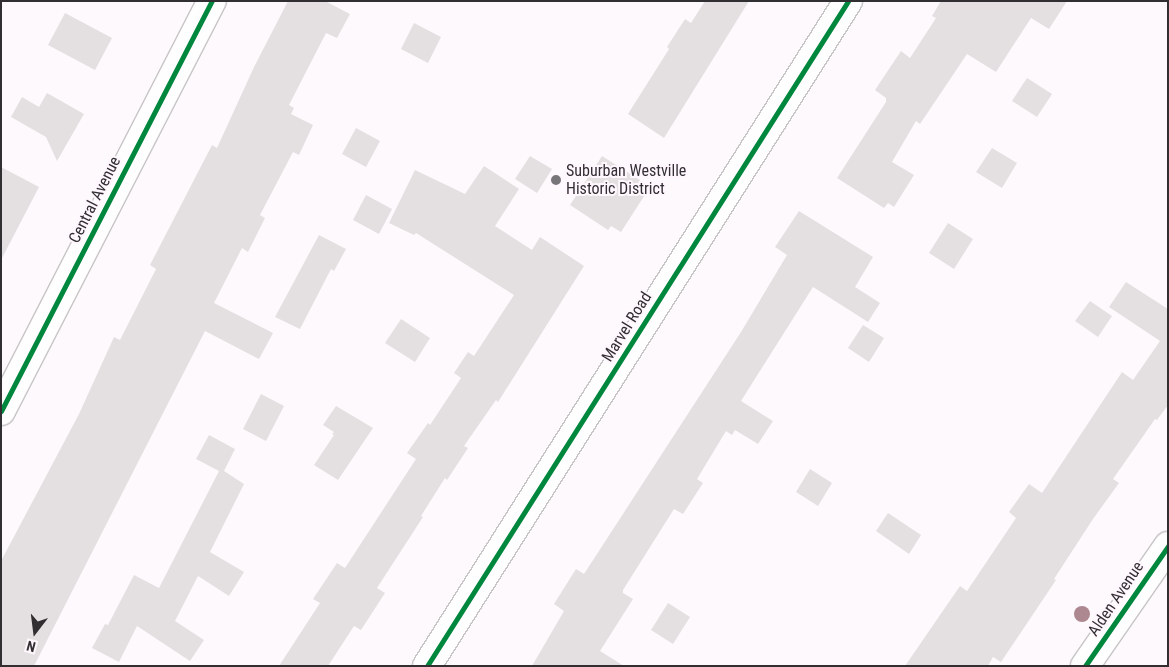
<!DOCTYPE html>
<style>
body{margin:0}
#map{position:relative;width:1169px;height:667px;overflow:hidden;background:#fdf9fc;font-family:"Roboto Condensed",sans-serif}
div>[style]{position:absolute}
.building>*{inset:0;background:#e4e0e2}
.roads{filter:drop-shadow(1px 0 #c8c5c7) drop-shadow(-1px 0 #c8c5c7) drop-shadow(0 1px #c8c5c7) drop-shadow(0 -1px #c8c5c7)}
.minor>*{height:28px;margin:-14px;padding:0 14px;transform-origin:14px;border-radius:14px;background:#fffeff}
.cycleway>*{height:5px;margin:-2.5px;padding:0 2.5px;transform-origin:2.5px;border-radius:2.5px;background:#00873e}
.trees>*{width:16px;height:16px;margin:-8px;border-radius:50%;background:#ad8890}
.dots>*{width:14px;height:14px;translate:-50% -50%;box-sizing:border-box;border:2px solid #fff7fd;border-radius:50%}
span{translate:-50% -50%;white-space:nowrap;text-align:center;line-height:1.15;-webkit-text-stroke:4px #fff7fd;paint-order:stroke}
.poi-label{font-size:16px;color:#322f32}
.left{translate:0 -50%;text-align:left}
.street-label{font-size:16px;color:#322f32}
.frame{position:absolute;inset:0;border:2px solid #322f32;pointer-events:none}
.north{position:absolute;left:10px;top:607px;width:50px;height:50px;-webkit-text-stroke:4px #fff7fd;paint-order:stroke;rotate:195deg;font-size:14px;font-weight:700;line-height:20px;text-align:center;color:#322f32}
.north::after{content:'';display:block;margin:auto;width:18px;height:22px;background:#322f32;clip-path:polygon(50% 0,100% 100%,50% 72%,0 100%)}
</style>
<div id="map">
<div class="building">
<div style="clip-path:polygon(288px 1px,325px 1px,350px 14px,337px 38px,326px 33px,289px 105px,294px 108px,291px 114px,313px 125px,299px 155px,293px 152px,260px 215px,265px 218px,248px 252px,242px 248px,214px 303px,273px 333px,259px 359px,205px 331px,34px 666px,1px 666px,1px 561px,79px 414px,114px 337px,120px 340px,156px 269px,150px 265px,212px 145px,217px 148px,254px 67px)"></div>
<div style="clip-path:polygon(705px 1px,749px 1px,664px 138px,628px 114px,669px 49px,667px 47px,685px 19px,691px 23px)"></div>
<div style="clip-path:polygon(941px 1px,1067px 1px,1049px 29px,1031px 18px,996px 72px,967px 54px,920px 124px,916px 121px,892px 162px,914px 175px,894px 207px,888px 203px,884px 208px,837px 178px,886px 102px,886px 98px,875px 90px,901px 51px,910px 58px,936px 18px,932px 16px)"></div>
<div style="clip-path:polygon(65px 13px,112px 38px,95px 70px,48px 45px)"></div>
<div style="clip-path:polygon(414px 23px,441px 37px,428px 63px,401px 49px)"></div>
<div style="clip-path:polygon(1027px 78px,1052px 94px,1037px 117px,1012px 101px)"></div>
<div style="clip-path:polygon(47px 93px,84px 114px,57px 161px,46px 137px,11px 117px,22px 97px,39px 107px)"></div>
<div style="clip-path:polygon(356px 128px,380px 141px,366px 167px,342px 154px)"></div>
<div style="clip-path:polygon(992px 148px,1017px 163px,1002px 188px,976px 172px)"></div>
<div style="clip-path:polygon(530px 156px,552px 169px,537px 193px,515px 179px)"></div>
<div style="clip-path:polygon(602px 156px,640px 180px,638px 184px,648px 190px,621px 232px,611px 226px,608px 230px,570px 205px)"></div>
<div style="clip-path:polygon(484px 166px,519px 189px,495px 226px,532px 250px,540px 237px,584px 266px,498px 402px,496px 400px,464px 446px,468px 448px,447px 480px,445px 478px,421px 516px,423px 517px,377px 588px,385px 593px,361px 630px,354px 626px,328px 666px,279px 666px,320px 603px,313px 599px,337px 563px,345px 568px,416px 459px,407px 453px,428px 423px,430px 425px,461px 378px,454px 373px,468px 352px,474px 356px,514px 295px,416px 233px,414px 235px,389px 223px,415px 170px,465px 194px)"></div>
<div style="clip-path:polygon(1px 167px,39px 187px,1px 260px)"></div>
<div style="clip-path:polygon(366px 195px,392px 209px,379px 234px,353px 220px)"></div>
<div style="clip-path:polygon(799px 211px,873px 257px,855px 287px,880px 303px,868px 322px,813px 287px,741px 401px,773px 421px,758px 444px,735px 430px,732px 435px,726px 431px,697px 479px,703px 483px,683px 514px,674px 509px,623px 590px,623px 593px,633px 599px,600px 651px,624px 666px,532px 666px,564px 611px,554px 604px,576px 569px,584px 574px,741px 332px,787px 255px,775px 247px)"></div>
<div style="clip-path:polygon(948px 223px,973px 239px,954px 269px,929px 253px)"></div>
<div style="clip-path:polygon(319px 235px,346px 249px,334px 271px,331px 269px,300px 329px,275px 317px)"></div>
<div style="clip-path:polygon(1126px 282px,1168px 309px,1168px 405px,1157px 420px,1155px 419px,1113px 479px,1119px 483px,1093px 519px,1054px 579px,1056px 580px,1001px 662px,993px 657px,988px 666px,905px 666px,960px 586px,967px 591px,1016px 518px,1009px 512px,1029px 484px,1042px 493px,1122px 372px,1133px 380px,1160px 341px,1109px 307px)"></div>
<div style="clip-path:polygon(1090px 301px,1112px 316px,1098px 337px,1075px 321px)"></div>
<div style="clip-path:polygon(401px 319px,430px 338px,415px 362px,385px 343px)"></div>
<div style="clip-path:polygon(863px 325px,884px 338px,869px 362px,848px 348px)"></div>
<div style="clip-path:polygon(261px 394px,284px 406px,266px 441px,243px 429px)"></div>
<div style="clip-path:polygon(336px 406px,373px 428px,338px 480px,314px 465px,334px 435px,332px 434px,334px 432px,323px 425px)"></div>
<div style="clip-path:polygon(209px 435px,235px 449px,224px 471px,244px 484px,210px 552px,244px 572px,229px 596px,198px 576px,175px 621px,204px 640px,190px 661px,137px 626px,119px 662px,92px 648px,105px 624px,108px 625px,134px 575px,159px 588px,219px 471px,196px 459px)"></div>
<div style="clip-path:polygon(810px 469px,832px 483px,818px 506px,796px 492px)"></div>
<div style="clip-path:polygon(888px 513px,921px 535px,909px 554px,876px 531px)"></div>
<div style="clip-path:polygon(668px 603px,690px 617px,673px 644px,651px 630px)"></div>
</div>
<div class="roads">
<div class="minor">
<div style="left:1px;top:411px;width:461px;rotate:-62.8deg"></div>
<div style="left:427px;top:666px;width:787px;rotate:-57.66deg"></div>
<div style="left:1085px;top:666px;width:146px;rotate:-55.3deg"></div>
</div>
</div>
<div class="cycleway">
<div style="left:1px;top:411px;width:461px;rotate:-62.8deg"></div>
<div style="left:427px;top:666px;width:787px;rotate:-57.66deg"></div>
<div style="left:1085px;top:666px;width:146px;rotate:-55.3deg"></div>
</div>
<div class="trees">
<div style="left:1082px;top:614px"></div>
</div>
<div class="dots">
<div style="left:556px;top:180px;background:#797679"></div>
</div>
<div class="poi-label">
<span class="left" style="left:566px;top:180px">Suburban Westville<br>Historic District</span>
</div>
<div class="street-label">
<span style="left:95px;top:200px;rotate:-63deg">Central Avenue</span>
<span style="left:627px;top:327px;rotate:-58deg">Marvel Road</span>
<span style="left:1116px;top:599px;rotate:-56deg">Alden Avenue</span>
</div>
<div class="frame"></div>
<div class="north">N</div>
</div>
